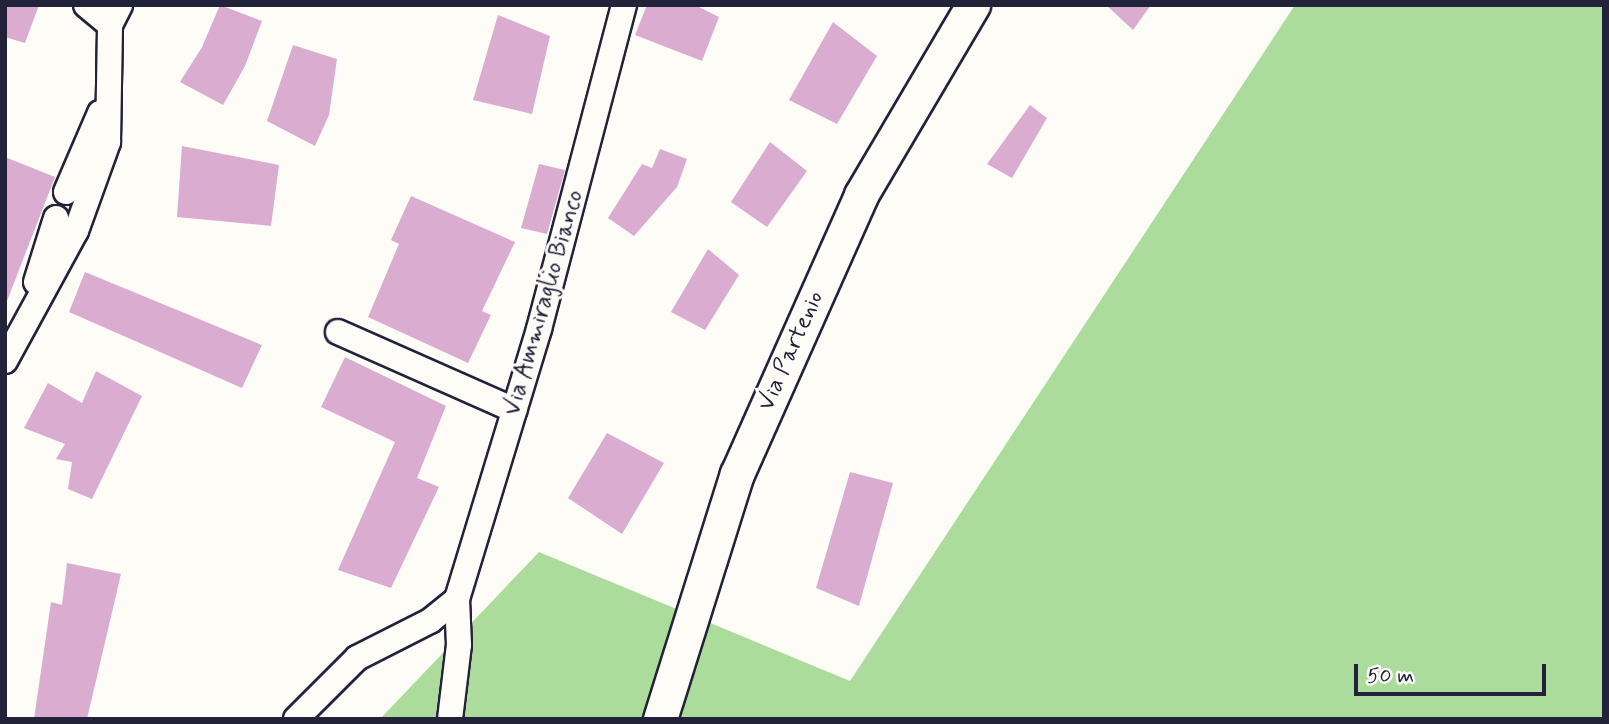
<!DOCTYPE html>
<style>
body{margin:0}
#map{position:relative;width:1609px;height:724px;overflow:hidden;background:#fdfcf7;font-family:Mynerve,sans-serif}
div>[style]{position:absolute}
.green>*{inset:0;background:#acdc9c}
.building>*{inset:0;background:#daadd0}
.roads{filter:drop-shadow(2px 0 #22223b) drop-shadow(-2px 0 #22223b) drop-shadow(0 2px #22223b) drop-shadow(0 -2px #22223b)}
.minor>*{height:24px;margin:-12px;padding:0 12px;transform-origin:12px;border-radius:12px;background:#fdfcf7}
.secondary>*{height:33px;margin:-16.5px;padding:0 16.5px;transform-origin:16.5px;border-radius:16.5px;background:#fdfcf7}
span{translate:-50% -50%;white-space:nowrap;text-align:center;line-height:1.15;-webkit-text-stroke:6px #fdfcf7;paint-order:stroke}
.street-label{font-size:24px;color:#22223b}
.frame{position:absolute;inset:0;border:7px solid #22223b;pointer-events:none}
.scale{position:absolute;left:1354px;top:664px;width:192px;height:32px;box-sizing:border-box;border:4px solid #22223b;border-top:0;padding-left:9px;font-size:21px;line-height:24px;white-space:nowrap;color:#22223b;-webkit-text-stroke:5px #fdfcf7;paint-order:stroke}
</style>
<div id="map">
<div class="green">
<div style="clip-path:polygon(1295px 5px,1604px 5px,1604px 719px,380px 719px,539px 552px,850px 681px)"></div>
</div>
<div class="building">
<div style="clip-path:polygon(5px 5px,39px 5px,25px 43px,5px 37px)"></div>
<div style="clip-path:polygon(220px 5px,262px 21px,245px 66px,223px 105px,180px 82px,202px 47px)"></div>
<div style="clip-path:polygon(647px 5px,695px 5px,719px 17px,702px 61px,635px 35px)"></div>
<div style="clip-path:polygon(1106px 5px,1151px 5px,1133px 30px)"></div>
<div style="clip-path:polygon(498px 15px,550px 36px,532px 114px,473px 100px)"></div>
<div style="clip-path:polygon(833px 22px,877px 56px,837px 124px,789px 100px)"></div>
<div style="clip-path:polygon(293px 45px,337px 59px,329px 115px,315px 146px,267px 121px)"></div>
<div style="clip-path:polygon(1030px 105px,1047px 118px,1012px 178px,987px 164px)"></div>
<div style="clip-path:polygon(770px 142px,807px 171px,767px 227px,731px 202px)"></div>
<div style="clip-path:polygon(182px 146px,279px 165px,271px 226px,177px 217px)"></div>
<div style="clip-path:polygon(660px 149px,687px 159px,677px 187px,634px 236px,608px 218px,642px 164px,652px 168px)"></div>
<div style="clip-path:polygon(5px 157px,55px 177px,7px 301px,5px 301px)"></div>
<div style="clip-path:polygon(539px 164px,565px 170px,547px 234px,521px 228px)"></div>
<div style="clip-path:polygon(411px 196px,515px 242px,482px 311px,491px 315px,468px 363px,368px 317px,399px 244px,391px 240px)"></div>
<div style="clip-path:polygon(708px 249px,739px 275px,705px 330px,671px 312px)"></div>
<div style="clip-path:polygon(85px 272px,262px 345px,242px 388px,69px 312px)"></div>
<div style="clip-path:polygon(345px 357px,446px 406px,417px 478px,439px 487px,391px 588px,338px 570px,395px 442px,321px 407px)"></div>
<div style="clip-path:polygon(96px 371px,142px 396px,92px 499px,68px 489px,72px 462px,56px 459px,65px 444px,24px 428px,48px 383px,82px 403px)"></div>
<div style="clip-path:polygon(607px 433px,664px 463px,622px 534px,568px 498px)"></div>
<div style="clip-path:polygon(850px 472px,893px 483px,859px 606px,816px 588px)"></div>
<div style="clip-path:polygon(67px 563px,121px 574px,87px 719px,34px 719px,51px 602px,62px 605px)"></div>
</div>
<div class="roads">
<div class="minor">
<div style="left:86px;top:5px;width:31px;rotate:40deg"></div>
<div style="left:66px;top:192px;width:86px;rotate:-66.7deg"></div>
<div style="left:36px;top:282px;width:67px;rotate:-72.6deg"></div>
<div style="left:338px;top:332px;width:193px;rotate:23.9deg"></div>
<div style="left:5px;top:361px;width:148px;rotate:-61.4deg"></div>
<div style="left:76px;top:231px;width:95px;rotate:-70.2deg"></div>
<div style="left:108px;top:142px;width:117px;rotate:-89deg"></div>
<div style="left:110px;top:25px;width:22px;rotate:-63deg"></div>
<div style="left:296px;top:719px;width:86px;rotate:-45deg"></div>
<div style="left:357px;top:658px;width:82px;rotate:-26.9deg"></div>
<div style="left:430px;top:621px;width:35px;rotate:-39deg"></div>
<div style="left:450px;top:719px;width:75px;rotate:-83.1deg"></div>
<div style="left:459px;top:645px;width:46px;rotate:-92.5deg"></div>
<div style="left:457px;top:599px;width:282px;rotate:-73.1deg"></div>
<div style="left:539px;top:329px;width:335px;rotate:-75.3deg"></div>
</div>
<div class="secondary">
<div style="left:660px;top:719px;width:257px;rotate:-72.6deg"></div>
<div style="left:737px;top:474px;width:305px;rotate:-66deg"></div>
<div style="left:861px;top:195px;width:221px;rotate:-59.5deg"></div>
</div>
</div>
<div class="street-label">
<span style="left:544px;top:303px;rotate:-74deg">Via Ammiraglio Bianco</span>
<span style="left:791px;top:351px;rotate:-66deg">Via Partenio</span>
</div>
<div class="frame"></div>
<div class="scale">50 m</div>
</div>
